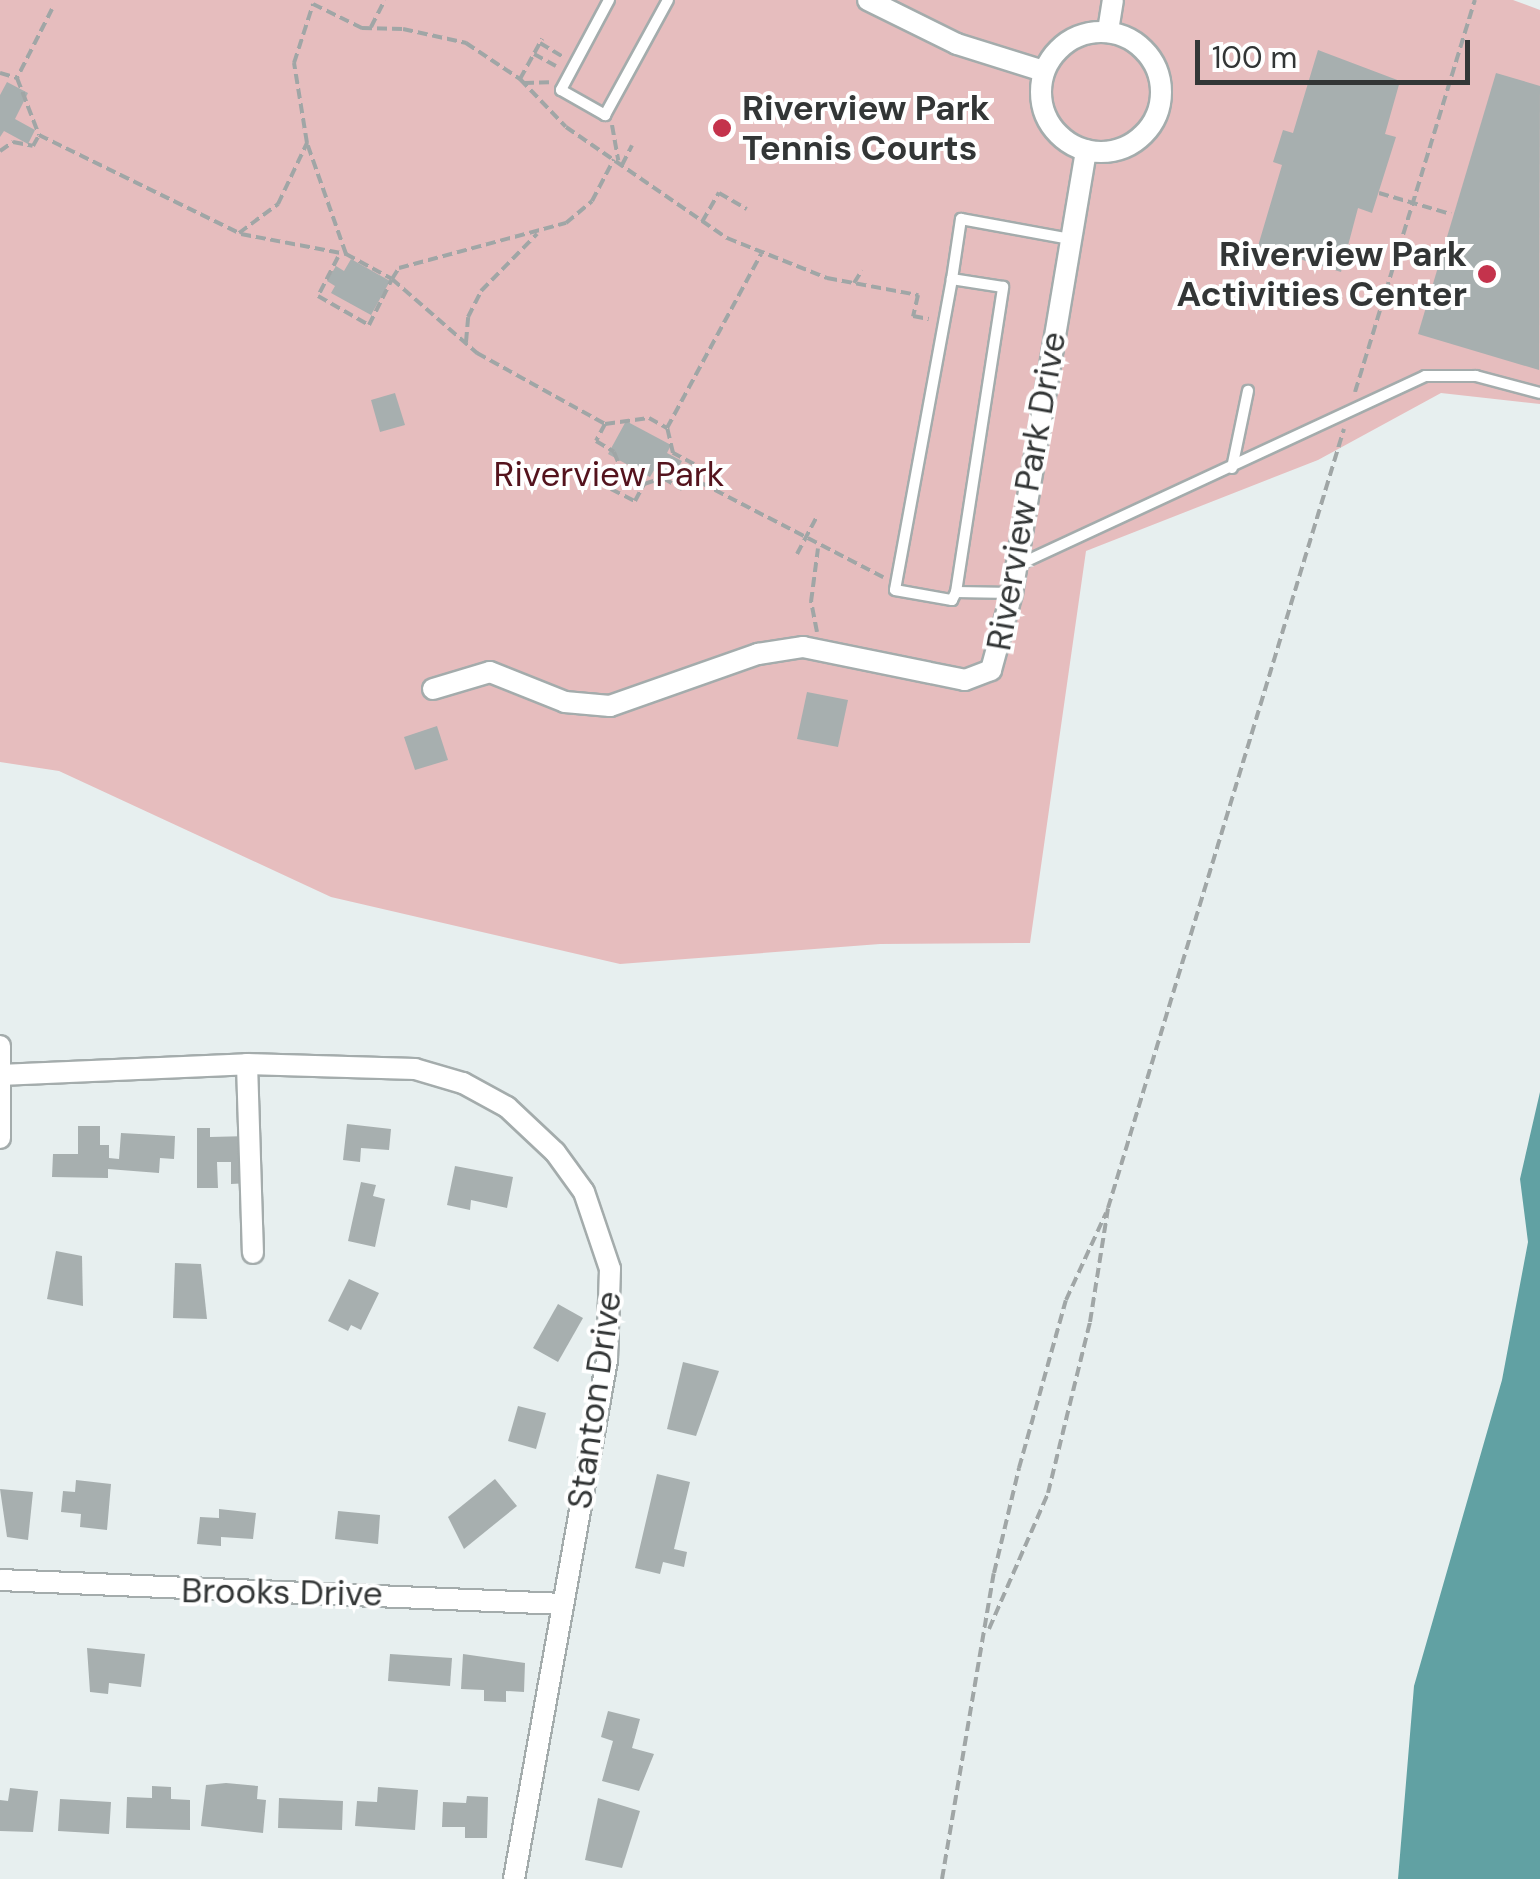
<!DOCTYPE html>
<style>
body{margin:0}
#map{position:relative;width:1540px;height:1879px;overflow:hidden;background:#e7efef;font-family:"DM Sans",sans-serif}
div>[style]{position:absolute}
.green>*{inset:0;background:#e6bdbe}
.water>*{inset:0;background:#61a1a3}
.building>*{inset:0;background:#a7afaf}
.path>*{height:4px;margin-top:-2px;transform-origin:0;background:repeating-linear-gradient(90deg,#a0a6a6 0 10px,transparent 0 15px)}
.roads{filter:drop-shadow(2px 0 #a4acac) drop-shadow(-2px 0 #a4acac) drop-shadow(0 2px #a4acac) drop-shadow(0 -2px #a4acac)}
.service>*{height:10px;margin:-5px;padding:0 5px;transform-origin:5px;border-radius:5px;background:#fff}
.minor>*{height:20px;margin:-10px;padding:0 10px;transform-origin:10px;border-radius:10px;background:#fff}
.minor>.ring{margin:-10px;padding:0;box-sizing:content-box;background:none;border:20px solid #fff;border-radius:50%}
.path-bridge>*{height:4px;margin-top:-2px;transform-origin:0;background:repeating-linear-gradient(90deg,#a0a6a6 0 10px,transparent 0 15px)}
.dots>*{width:28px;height:28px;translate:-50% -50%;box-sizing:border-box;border:5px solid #fff;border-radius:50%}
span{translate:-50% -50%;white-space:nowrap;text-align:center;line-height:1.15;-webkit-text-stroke:8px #fff;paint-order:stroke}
.poi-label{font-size:35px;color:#333636;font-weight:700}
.left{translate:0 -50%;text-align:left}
.right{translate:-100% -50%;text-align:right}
.park-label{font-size:35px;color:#54131d}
.street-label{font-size:35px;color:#333636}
.scale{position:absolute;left:1195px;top:40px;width:275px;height:45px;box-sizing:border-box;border:5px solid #333636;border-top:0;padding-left:12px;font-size:30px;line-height:35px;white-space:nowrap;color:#333636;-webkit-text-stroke:8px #fff;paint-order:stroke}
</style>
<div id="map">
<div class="green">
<div style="clip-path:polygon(0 0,1513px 0,1540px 10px,1540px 404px,1441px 393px,1318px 460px,1086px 551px,1030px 943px,880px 944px,620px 964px,331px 897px,59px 771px,0 762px)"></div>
</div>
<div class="water">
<div style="clip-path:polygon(1540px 1092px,1540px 1879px,1398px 1879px,1414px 1686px,1502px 1380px,1528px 1242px,1520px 1179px)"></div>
</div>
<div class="building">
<div style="clip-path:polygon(1318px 50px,1400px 81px,1385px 134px,1396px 137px,1372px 213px,1358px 208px,1341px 272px,1258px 246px,1282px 165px,1273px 162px,1283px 130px,1293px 133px)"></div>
<div style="clip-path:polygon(1496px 73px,1540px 86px,1539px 370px,1418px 334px)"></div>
<div style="clip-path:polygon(7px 82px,28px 93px,15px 119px,35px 130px,28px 144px,4px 131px,0 137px,0 95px)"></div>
<div style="clip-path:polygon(351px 259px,390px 281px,371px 315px,331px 293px,335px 286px,327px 281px,336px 266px,344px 271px)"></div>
<div style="clip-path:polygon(395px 393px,405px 425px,380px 432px,371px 400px)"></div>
<div style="clip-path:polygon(626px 421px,671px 445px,667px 453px,682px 461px,674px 476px,656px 467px,650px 477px,608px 454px)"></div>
<div style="clip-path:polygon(807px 692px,848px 700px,838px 747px,797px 739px)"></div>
<div style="clip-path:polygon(437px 726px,448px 760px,415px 770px,404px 737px)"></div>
<div style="clip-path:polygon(347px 1124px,391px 1129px,389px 1150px,361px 1148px,360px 1162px,343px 1160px)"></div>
<div style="clip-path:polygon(78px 1126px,100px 1126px,100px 1145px,109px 1145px,109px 1158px,119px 1159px,121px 1133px,175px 1136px,174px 1159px,160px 1158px,159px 1173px,108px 1169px,108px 1178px,52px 1177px,53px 1154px,78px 1154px)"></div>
<div style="clip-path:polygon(197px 1128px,210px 1128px,210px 1137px,249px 1136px,250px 1183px,231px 1184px,231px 1162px,217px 1162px,218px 1188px,197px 1188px)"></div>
<div style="clip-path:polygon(455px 1166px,513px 1177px,507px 1208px,471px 1200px,470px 1210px,447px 1205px)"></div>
<div style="clip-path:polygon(361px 1182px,376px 1185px,373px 1196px,385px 1199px,375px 1247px,348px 1241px)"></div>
<div style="clip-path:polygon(56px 1251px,82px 1256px,83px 1306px,47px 1299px)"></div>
<div style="clip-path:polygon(175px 1263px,201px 1264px,207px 1319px,173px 1318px)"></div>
<div style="clip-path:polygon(349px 1279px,379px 1293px,361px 1330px,351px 1325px,348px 1331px,328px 1321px)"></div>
<div style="clip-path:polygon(558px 1304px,583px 1318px,558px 1362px,533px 1348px)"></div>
<div style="clip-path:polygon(683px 1362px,719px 1371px,696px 1436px,667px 1429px)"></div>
<div style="clip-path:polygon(518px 1406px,546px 1413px,536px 1449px,508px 1441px)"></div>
<div style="clip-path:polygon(657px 1474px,690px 1482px,674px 1549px,687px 1552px,684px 1567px,663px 1562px,660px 1574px,635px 1568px)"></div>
<div style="clip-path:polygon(495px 1479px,517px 1506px,464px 1549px,448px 1517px)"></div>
<div style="clip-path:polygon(76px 1480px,111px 1484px,107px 1530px,80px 1527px,81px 1514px,61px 1512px,63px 1491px,75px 1492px)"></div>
<div style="clip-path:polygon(0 1489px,33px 1492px,28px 1540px,7px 1537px)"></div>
<div style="clip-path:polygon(219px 1509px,256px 1513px,253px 1539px,221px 1537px,221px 1546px,197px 1544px,200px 1517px,219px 1518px)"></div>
<div style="clip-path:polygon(338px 1511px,380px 1515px,378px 1544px,335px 1539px)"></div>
<div style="clip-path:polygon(87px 1648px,145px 1654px,141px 1687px,109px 1683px,108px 1694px,90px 1692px)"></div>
<div style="clip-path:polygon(390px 1654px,452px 1658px,450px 1686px,388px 1681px)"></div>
<div style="clip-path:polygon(463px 1654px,525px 1663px,524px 1692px,506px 1691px,506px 1702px,484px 1701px,484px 1690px,461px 1689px)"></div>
<div style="clip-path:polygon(608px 1711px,640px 1719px,632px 1748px,654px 1754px,639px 1791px,602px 1781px,613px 1741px,601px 1737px)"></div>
<div style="clip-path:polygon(226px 1783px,258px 1786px,257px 1799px,266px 1800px,263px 1833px,201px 1826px,206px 1785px)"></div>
<div style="clip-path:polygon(152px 1786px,171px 1787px,171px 1799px,190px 1800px,190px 1830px,126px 1828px,127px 1797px,152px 1798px)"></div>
<div style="clip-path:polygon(378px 1787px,418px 1790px,415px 1830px,355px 1826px,357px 1801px,377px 1802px)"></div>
<div style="clip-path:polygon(10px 1788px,38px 1791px,33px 1832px,0 1831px,0 1800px,8px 1801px)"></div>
<div style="clip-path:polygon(467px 1796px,488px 1797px,487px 1838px,465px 1838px,465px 1827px,442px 1827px,443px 1802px,466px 1803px)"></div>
<div style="clip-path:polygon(279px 1798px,343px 1801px,342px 1830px,278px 1828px)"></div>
<div style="clip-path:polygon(598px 1798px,640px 1811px,622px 1868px,585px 1860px)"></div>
<div style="clip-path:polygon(60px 1799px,111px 1802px,109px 1834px,58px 1831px)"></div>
</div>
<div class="path">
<div style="left:52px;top:9px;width:77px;rotate:116.9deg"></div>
<div style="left:17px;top:78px;width:61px;rotate:68.9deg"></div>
<div style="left:39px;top:135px;width:223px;rotate:26.1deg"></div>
<div style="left:239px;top:233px;width:49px;rotate:-36.6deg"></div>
<div style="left:278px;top:204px;width:68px;rotate:-64.6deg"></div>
<div style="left:307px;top:143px;width:81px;rotate:-99.2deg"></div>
<div style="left:294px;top:63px;width:62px;rotate:-72.1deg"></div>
<div style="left:313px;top:4px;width:55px;rotate:26.1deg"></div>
<div style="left:362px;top:28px;width:41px;rotate:1.4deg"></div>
<div style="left:403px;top:29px;width:65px;rotate:12.5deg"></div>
<div style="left:466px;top:43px;width:65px;rotate:33.7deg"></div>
<div style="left:520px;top:79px;width:66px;rotate:46.2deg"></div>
<div style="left:566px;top:127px;width:196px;rotate:34.6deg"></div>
<div style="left:727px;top:238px;width:108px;rotate:21.8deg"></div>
<div style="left:827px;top:278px;width:93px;rotate:10.6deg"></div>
<div style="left:918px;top:295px;width:22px;rotate:103deg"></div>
<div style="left:913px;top:316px;width:16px;rotate:11deg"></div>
<div style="left:371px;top:27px;width:30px;rotate:-63deg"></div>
<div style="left:540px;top:43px;width:26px;rotate:31deg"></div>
<div style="left:534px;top:54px;width:25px;rotate:29deg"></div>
<div style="left:0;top:73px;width:18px;rotate:16deg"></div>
<div style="left:520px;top:79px;width:46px;rotate:-61.2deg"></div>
<div style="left:524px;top:83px;width:25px;rotate:-2deg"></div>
<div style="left:612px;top:125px;width:36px;rotate:80deg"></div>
<div style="left:0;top:151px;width:16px;rotate:-35deg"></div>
<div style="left:13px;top:142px;width:20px;rotate:11deg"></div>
<div style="left:33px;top:146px;width:13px;rotate:-61deg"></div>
<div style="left:622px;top:165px;width:22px;rotate:-63deg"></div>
<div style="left:702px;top:222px;width:34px;rotate:-60deg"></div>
<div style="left:719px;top:193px;width:32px;rotate:30deg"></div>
<div style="left:241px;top:234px;width:107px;rotate:10.8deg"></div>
<div style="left:346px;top:254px;width:118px;rotate:-109.4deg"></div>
<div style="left:346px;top:254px;width:52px;rotate:28.5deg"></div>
<div style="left:392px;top:279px;width:13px;rotate:-58deg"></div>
<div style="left:399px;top:268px;width:173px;rotate:-15.1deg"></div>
<div style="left:566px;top:223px;width:34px;rotate:-40deg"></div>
<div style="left:592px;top:201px;width:47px;rotate:-62.4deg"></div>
<div style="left:338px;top:257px;width:44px;rotate:117.1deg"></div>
<div style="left:318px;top:296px;width:59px;rotate:29.6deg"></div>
<div style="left:369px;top:325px;width:51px;rotate:-63.4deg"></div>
<div style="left:392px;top:279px;width:113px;rotate:41deg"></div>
<div style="left:477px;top:353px;width:146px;rotate:29deg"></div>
<div style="left:605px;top:424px;width:44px;rotate:-7.8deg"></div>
<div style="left:649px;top:418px;width:21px;rotate:29deg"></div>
<div style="left:667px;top:428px;width:198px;rotate:-61.6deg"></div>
<div style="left:854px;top:283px;width:15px;rotate:-58deg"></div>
<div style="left:466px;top:342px;width:25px;rotate:-85deg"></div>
<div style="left:468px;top:317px;width:29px;rotate:-63deg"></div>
<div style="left:481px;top:291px;width:80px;rotate:-45.5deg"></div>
<div style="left:1355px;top:392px;width:410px;rotate:-73deg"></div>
<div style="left:605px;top:424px;width:19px;rotate:118deg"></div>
<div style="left:596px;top:441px;width:21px;rotate:31deg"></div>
<div style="left:614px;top:452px;width:16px;rotate:68deg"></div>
<div style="left:620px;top:467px;width:24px;rotate:112deg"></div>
<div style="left:611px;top:489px;width:27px;rotate:27deg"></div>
<div style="left:635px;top:501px;width:19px;rotate:-62deg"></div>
<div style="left:644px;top:484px;width:20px;rotate:-18deg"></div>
<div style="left:663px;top:478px;width:22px;rotate:30deg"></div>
<div style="left:682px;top:489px;width:28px;rotate:-64deg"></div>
<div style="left:694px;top:464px;width:24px;rotate:-152deg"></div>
<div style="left:673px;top:453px;width:26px;rotate:-103deg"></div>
<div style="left:688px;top:476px;width:220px;rotate:27.4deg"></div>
<div style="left:797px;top:554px;width:40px;rotate:-62deg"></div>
<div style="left:817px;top:632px;width:31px;rotate:-101deg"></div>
<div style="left:811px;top:602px;width:54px;rotate:-82.6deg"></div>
<div style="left:989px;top:1629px;width:148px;rotate:-66.5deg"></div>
<div style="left:1048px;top:1493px;width:176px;rotate:-76.2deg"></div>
<div style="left:1090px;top:1322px;width:115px;rotate:-81deg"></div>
<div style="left:1108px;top:1208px;width:814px;rotate:-73.15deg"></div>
<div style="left:942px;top:1879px;width:310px;rotate:-80.4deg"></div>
<div style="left:994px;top:1573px;width:108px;rotate:-76.6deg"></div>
<div style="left:1019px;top:1468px;width:174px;rotate:-74.4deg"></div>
<div style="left:1066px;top:1300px;width:96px;rotate:-65.3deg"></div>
</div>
<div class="roads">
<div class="service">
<div style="left:609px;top:0;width:102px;rotate:118.1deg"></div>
<div style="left:561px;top:90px;width:51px;rotate:29.6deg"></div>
<div style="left:605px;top:115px;width:131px;rotate:-61.3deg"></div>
<div style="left:952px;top:279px;width:61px;rotate:-81.5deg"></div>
<div style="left:961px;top:219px;width:111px;rotate:10.4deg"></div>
<div style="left:1232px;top:468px;width:79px;rotate:-78.3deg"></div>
<div style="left:1018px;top:565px;width:449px;rotate:-24.9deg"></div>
<div style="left:1425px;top:376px;width:51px"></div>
<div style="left:1476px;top:376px;width:66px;rotate:14.9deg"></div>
<div style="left:956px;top:592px;width:309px;rotate:-81.2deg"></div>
<div style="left:1003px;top:287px;width:52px;rotate:-171.1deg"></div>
<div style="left:952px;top:279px;width:316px;rotate:100.4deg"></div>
<div style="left:895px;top:590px;width:58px;rotate:10deg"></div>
<div style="left:952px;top:600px;width:9px;rotate:-63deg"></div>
<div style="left:956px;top:592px;width:56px;rotate:1deg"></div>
</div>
<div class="minor">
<div style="left:868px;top:0;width:99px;rotate:26.3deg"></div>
<div style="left:957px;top:44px;width:90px;rotate:17.4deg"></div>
<div style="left:1108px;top:31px;width:31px;rotate:-81deg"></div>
<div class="ring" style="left:1041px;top:32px;width:100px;height:100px"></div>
<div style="left:433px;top:689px;width:59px;rotate:-16.6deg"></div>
<div style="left:490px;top:672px;width:81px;rotate:21.8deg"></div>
<div style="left:565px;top:702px;width:45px;rotate:5.1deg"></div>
<div style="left:610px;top:706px;width:157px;rotate:-19.4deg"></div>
<div style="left:758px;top:654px;width:46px;rotate:-8.8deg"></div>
<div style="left:803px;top:647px;width:165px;rotate:11.5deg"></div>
<div style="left:965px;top:680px;width:28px;rotate:-21deg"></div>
<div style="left:991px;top:670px;width:80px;rotate:-74.7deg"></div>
<div style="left:1012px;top:593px;width:449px;rotate:-80.5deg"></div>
<div style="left:0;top:1046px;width:92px;rotate:90deg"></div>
<div style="left:247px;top:1064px;width:189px;rotate:88.2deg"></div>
<div style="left:0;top:1075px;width:247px;rotate:-2.5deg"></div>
<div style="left:247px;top:1064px;width:168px;rotate:1.7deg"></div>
<div style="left:415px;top:1069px;width:50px;rotate:16.3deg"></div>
<div style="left:463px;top:1083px;width:50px;rotate:28.6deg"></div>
<div style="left:507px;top:1107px;width:66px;rotate:43.2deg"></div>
<div style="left:555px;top:1152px;width:49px;rotate:54.1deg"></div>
<div style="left:584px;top:1192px;width:81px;rotate:71.3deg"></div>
<div style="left:610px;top:1269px;width:91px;rotate:91.9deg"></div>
<div style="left:607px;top:1360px;width:527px;rotate:100.16deg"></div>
<div style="left:0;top:1580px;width:564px;rotate:2.44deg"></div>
</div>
</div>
<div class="path-bridge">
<div style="left:1379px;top:193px;width:75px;rotate:16.3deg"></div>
</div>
<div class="dots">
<div style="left:722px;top:128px;background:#c4334c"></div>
<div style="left:1487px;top:274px;background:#c4334c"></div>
</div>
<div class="poi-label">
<span class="left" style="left:742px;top:128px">Riverview Park<br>Tennis Courts</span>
<span class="right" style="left:1467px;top:274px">Riverview Park<br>Activities Center</span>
</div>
<div class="park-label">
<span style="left:609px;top:474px">Riverview Park</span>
</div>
<div class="street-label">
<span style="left:1026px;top:491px;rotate:-80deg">Riverview Park Drive</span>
<span style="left:594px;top:1400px;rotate:-82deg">Stanton Drive</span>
<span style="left:282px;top:1592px;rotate:1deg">Brooks Drive</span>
</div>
<div class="scale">100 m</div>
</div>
